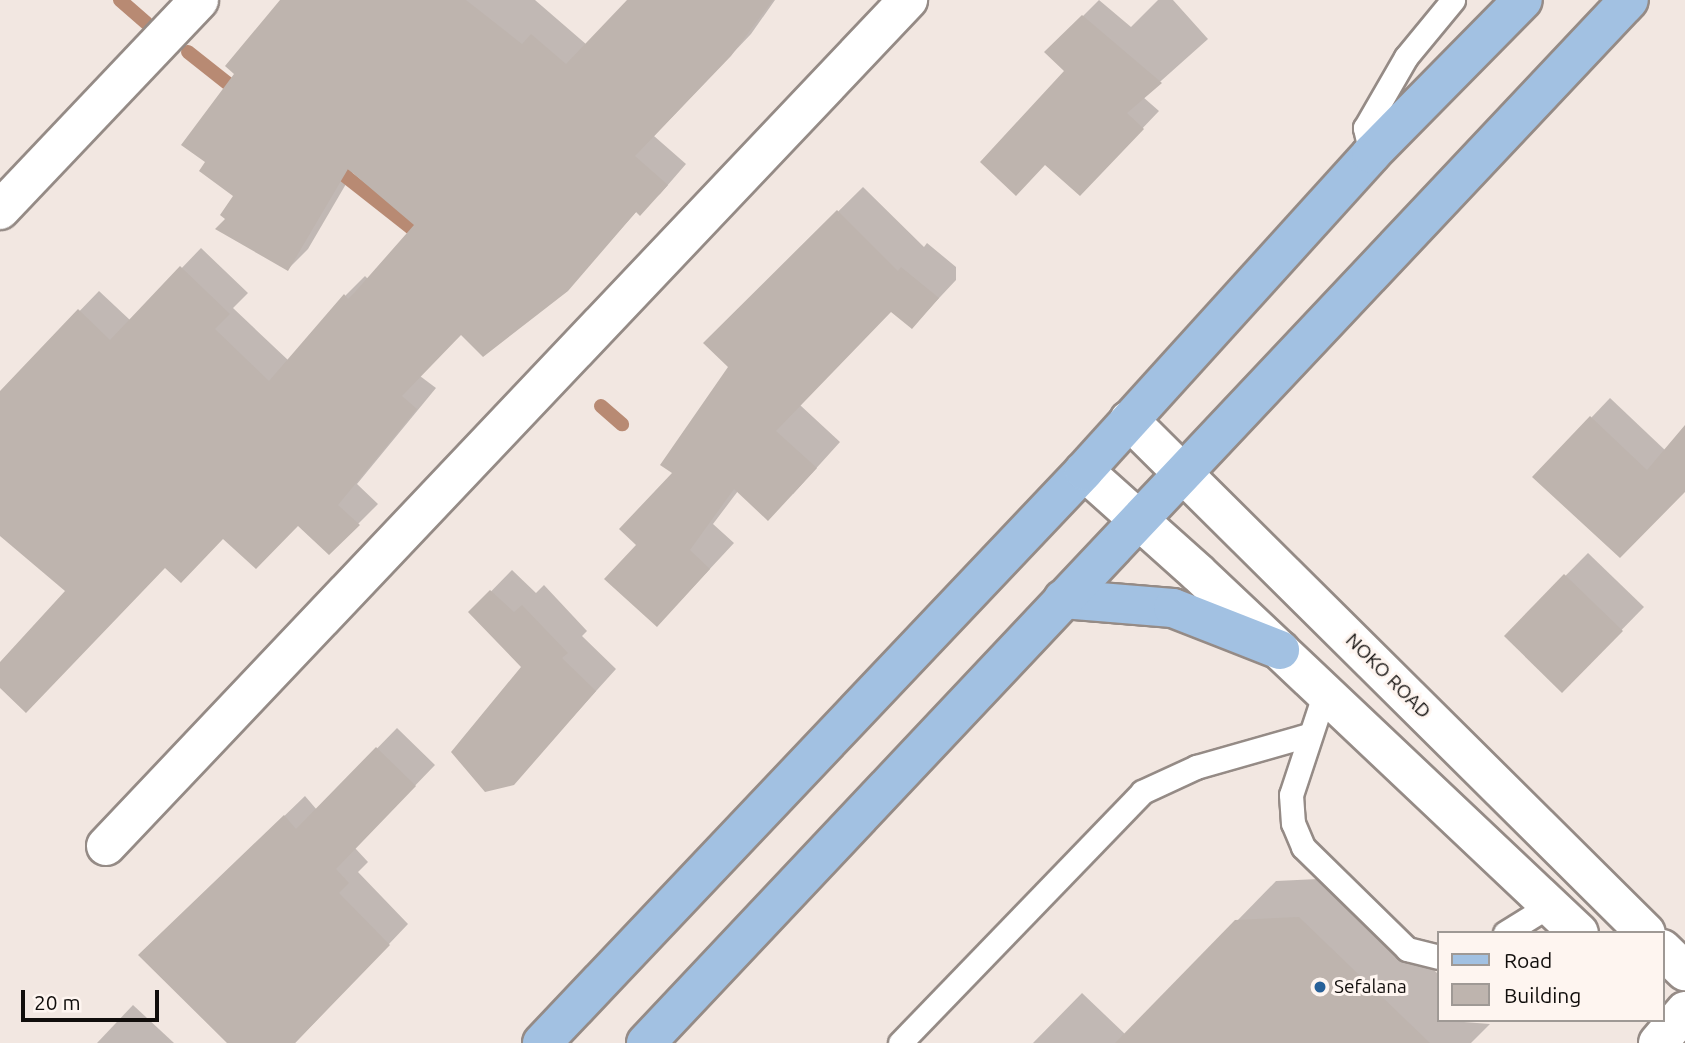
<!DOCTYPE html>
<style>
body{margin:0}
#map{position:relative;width:1685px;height:1043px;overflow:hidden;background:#f2e7e1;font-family:Ubuntu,sans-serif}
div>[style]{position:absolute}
.shadow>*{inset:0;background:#0003}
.stream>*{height:14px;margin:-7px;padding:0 7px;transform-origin:7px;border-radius:7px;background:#b88a73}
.building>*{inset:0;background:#beb4ae}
.roads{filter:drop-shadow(2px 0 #958b86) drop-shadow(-2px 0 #958b86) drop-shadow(0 2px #958b86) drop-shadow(0 -2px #958b86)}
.lane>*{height:23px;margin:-11.5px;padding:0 11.5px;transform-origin:11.5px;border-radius:11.5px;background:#fff}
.street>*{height:38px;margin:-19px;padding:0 19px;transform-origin:19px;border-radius:19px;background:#fff}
.primary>*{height:38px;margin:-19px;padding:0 19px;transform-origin:19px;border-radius:19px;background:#a2c1e2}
.dots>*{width:19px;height:19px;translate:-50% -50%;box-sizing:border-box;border:4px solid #fef5f0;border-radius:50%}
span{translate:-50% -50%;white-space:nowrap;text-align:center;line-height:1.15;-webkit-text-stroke:6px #fef5f0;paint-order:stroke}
.street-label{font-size:19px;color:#110e0c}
.poi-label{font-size:19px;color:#110e0c}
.left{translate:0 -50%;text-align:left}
.legend{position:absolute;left:1437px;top:931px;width:228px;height:91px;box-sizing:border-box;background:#fef5f0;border:2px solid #9f9995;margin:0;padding:9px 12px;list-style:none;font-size:21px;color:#110e0c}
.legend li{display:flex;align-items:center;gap:14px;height:35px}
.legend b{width:35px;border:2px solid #9f9995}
.scale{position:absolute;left:21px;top:990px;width:138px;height:32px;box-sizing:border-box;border:4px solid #110e0c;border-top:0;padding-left:9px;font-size:21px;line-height:24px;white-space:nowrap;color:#110e0c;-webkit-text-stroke:5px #fef5f0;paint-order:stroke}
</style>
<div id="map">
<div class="shadow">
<div style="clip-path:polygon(282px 0,535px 0,587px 45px,630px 0,775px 0,751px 34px,654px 136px,686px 164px,660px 194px,637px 211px,567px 289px,462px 333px,420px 376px,436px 388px,357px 484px,378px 504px,329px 553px,299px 523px,224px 537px,165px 566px,0 669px,67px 591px,0 533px,0 393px,99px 291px,131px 321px,201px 248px,248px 293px,233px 308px,289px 361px,345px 296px,365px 276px,368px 279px,417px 225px,353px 172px,308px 249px,288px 269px,228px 218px,235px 195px,207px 162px,236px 74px)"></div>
<div style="clip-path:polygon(1099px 0,1131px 27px,1158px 0,1173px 0,1208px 39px,1143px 97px,1159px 111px,1096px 177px,1046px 163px,1066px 71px,1047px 52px)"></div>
<div style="clip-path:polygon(863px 187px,924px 247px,927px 243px,956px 267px,956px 280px,912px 327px,891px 310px,800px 405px,840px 442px,793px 494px,738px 491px,713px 524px,734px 543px,681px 600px,639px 544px,730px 367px,705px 343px)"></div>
<div style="clip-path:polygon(1610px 398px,1685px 469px,1685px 490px,1619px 556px,1591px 418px)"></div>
<div style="clip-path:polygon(1588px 553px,1644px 607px,1562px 691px,1506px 636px)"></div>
<div style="clip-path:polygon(512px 570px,536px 593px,544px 585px,587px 631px,582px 636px,616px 669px,513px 783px,524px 667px,471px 612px)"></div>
<div style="clip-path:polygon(397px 728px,435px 765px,355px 848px,368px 862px,358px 872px,408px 924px,295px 1043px,232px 1043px,161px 935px,305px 796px,317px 810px)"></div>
<div style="clip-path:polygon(1339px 878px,1438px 974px,1438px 1020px,1490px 1024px,1471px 1043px,1033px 1043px,1082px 993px,1126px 1035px,1276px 881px)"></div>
<div style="clip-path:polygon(133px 1005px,174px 1043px,97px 1043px)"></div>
</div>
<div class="stream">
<div style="left:120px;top:0;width:35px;rotate:41deg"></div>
<div style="left:188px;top:52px;width:66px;rotate:38.3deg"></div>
<div style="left:330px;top:164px;width:120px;rotate:38.2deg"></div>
<div style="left:601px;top:406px;width:28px;rotate:41deg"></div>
</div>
<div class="building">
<div style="clip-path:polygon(280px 0,466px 0,522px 44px,531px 34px,566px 64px,627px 0,773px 0,731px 56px,635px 156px,668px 185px,640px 216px,636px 212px,568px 291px,483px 357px,461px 335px,402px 396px,417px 409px,338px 505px,360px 525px,329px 555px,298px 526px,256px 569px,223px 539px,181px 583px,165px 568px,26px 713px,0 688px,0 662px,65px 591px,0 536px,0 391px,78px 309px,110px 340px,180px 266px,230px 314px,215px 329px,269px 381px,344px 294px,348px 299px,355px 292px,414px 225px,348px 169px,288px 271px,215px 229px,225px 219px,220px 215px,233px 196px,199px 171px,205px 162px,181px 145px,234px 74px,225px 66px)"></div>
<div style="clip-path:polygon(1082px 15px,1162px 83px,1127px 113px,1144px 129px,1080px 196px,1045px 165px,1016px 196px,980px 162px,1064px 71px,1044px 52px)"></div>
<div style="clip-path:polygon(837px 210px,898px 271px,901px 267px,939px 298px,912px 329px,891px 312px,776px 431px,817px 468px,768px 521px,734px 489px,690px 550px,710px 569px,657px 627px,604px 579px,636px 545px,619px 529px,672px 473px,660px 465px,728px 367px,703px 343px)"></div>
<div style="clip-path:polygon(1590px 416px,1647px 470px,1685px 425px,1685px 492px,1620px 558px,1532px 477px)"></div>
<div style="clip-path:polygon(1564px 574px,1623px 631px,1562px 693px,1504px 636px)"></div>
<div style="clip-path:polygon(490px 590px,514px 612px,522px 605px,568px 653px,562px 658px,596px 691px,514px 785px,485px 792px,451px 752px,521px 667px,468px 612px)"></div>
<div style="clip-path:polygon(376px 747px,416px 786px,336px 869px,349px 883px,339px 893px,390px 945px,295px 1043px,227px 1043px,138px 955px,284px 815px,296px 829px)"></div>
<div style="clip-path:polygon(1299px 917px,1430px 1043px,1115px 1043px,1235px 920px)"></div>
</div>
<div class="roads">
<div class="lane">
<div style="left:1371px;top:154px;width:27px;rotate:-103deg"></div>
<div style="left:1365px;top:128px;width:82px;rotate:-60deg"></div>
<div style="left:1406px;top:57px;width:74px;rotate:-50.5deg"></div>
<div style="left:1325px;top:692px;width:108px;rotate:108.3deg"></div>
<div style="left:1291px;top:795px;width:28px;rotate:86deg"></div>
<div style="left:1293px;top:823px;width:26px;rotate:67deg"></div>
<div style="left:1303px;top:847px;width:146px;rotate:44.4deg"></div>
<div style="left:1407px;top:949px;width:32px;rotate:14deg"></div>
<div style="left:1505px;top:933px;width:53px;rotate:-31.9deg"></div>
<div style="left:900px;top:1043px;width:349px;rotate:-46deg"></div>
<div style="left:1142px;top:792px;width:60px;rotate:-24.8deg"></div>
<div style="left:1196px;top:767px;width:116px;rotate:-15.9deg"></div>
</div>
<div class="street">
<div style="left:0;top:210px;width:289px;rotate:-46.5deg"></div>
<div style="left:1129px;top:420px;width:728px;rotate:44.78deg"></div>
<div style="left:1084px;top:471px;width:153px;rotate:41.8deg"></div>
<div style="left:1198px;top:573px;width:524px;rotate:43.38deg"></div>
<div style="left:106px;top:846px;width:1166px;rotate:-46.53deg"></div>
<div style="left:1662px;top:949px;width:32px;rotate:44deg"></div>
<div style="left:1658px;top:1043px;width:42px;rotate:-49.8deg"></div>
</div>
<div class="primary">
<div style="left:1063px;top:599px;width:110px;rotate:4.7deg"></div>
<div style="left:1173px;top:608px;width:115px;rotate:21.4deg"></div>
<div style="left:542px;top:1043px;width:788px;rotate:-46.54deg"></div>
<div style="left:1084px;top:471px;width:428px;rotate:-47.8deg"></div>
<div style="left:1371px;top:154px;width:216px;rotate:-45.4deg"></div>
<div style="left:646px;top:1043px;width:1433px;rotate:-46.7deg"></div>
</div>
</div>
<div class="dots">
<div style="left:1320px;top:987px;background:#286199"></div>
</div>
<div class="street-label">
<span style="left:1388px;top:676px;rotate:45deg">NOKO ROAD</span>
</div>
<div class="poi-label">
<span class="left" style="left:1334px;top:987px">Sefalana</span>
</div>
<ul class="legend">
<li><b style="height:9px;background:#a2c1e2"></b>Road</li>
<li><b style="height:19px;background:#beb4ae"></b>Building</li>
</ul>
<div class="scale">20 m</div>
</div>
